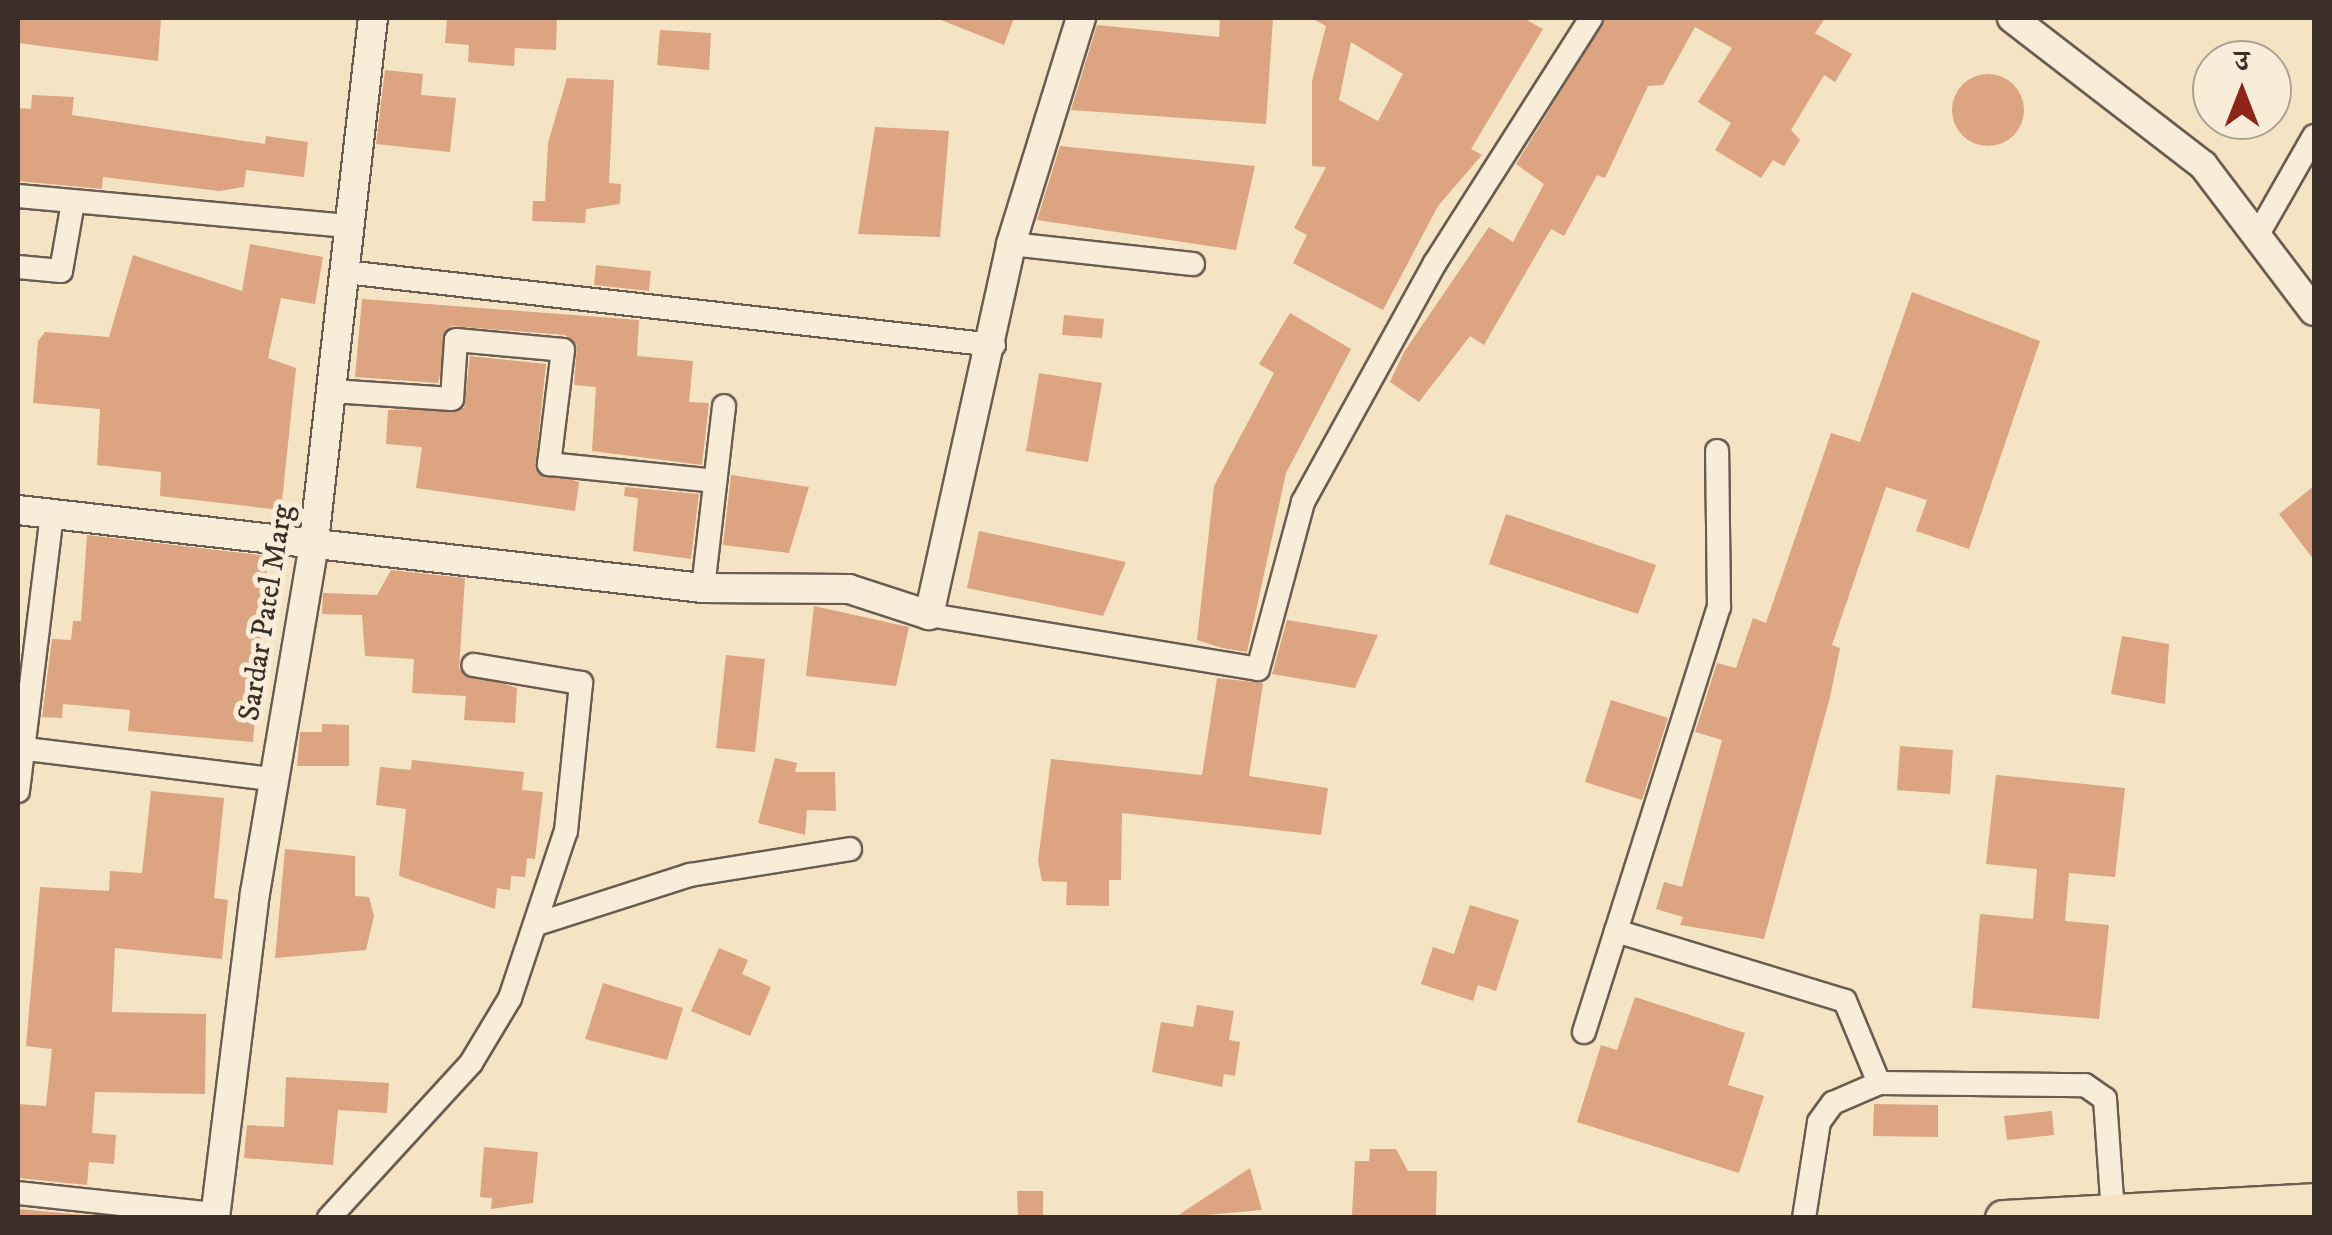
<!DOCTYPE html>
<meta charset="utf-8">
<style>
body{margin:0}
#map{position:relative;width:2332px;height:1235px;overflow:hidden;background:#f4e4c4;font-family:"IM FELL DW Pica","Noto Serif Devanagari",serif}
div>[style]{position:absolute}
.building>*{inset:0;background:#dca481}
.round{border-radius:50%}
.roads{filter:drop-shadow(2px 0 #6a5c50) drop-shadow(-2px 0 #6a5c50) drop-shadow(0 2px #6a5c50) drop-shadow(0 -2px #6a5c50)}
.minor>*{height:22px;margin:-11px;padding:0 11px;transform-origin:11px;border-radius:11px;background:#f8edd9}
.tertiary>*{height:28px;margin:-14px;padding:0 14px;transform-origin:14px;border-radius:14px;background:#f8edd9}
.primary>*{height:35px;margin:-17.5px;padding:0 17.5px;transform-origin:17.5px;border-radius:17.5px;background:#f4e4c4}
span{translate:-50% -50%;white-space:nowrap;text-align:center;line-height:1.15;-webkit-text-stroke:10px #f8edd9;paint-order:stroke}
.street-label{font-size:30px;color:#3c2f29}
.frame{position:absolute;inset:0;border:20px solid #3c2f29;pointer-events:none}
.north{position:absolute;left:2192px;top:40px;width:100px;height:100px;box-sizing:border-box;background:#f8edd9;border:2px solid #ada193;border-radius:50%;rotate:0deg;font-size:28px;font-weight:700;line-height:40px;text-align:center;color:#3c2f29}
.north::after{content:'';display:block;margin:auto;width:35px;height:45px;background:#8f2418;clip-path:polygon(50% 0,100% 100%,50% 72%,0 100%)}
</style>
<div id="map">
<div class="building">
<div style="clip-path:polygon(18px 18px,161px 18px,158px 61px,18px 43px)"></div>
<div style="clip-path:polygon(447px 18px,557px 18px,556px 50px,515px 48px,514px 66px,468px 62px,469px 45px,445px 43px)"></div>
<div style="clip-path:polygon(936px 18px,1014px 18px,1004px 45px)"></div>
<div style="clip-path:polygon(1220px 18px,1273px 18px,1266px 124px,1071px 110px,1097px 25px,1219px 37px)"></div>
<div style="clip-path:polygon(evenodd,1311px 18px,1523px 18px,1543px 29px,1471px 149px,1482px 155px,1438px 206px,1383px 310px,1293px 263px,1307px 235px,1294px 228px,1326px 167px,1312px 166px,1312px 81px,1326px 26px,1311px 18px,1351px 42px,1403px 74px,1378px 121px,1339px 100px,1351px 42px)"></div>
<div style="clip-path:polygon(1606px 18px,1825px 18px,1815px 33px,1852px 54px,1835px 82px,1824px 75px,1791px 130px,1800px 140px,1784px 166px,1773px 160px,1761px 178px,1715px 150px,1731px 123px,1698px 102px,1732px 48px,1695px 27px,1663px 85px,1648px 86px,1605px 178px,1597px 175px,1564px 236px,1551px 229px,1484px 345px,1470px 336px,1419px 402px,1390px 382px,1404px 352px,1489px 227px,1513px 242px,1544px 184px,1516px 164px)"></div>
<div style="clip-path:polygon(660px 30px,711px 33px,709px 70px,657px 65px)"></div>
<div style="clip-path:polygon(385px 70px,423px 74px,421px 95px,456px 98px,450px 152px,376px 144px)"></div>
<div class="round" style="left:1952px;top:74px;width:72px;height:72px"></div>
<div style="clip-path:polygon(567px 78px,614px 80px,609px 183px,621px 184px,620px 204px,586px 209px,585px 223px,532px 221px,533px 201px,545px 201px,548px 143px)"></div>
<div style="clip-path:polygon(32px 95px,74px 97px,72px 115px,265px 144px,266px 136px,308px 142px,304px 177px,246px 170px,244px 187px,219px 191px,103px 177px,102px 189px,18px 181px,18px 108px,31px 109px)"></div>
<div style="clip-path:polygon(875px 127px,949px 131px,940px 237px,858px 234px)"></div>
<div style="clip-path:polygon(1060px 146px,1255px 166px,1236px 250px,1037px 220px)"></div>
<div style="clip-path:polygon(250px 244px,323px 257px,315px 304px,281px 298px,268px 358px,296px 368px,281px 510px,160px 496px,161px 472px,97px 465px,100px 409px,33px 403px,38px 341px,45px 332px,109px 337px,133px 255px,242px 291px)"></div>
<div style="clip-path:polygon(596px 265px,651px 271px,649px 291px,594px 285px)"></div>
<div style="clip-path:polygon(1912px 292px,2040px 341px,1969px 549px,1916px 531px,1927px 500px,1886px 487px,1832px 645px,1840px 648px,1830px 697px,1764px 939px,1680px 925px,1683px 917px,1656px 909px,1664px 882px,1682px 887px,1722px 740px,1695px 732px,1717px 663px,1736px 668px,1753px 618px,1766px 623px,1831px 433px,1860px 442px)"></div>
<div style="clip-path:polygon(362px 299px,639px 320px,637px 356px,693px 361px,689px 402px,709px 403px,702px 465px,592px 451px,596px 387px,574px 385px,577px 345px,565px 335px,451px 326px,438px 383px,355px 377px)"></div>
<div style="clip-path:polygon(1290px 313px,1351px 349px,1286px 473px,1247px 652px,1222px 648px,1197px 640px,1214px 486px,1274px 373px,1259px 364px)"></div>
<div style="clip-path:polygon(1064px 315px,1104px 319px,1102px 338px,1062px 335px)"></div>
<div style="clip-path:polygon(470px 356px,546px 364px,535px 469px,579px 482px,575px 511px,416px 488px,422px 447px,386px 444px,388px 410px,464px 408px)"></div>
<div style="clip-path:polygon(1039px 373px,1102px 383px,1088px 462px,1026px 451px)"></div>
<div style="clip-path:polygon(731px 475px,809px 487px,789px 553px,723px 545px)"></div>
<div style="clip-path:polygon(2314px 486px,2314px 560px,2279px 514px)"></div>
<div style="clip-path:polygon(625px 487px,699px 494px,691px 559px,633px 551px,638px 498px,624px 496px)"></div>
<div style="clip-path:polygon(1506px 514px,1656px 565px,1638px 614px,1489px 564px)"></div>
<div style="clip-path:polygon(979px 531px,1126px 562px,1103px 616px,967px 588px)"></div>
<div style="clip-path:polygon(87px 535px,268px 556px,253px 742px,128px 731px,130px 710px,63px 704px,62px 718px,42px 717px,52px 639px,71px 640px,73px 621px,81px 621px)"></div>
<div style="clip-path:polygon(391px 570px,465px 578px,459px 669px,517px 688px,515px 723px,464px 720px,466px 696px,412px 693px,414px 659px,365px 656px,362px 615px,322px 614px,323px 593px,377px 595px)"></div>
<div style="clip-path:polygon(814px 606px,909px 627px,896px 686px,806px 676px)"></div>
<div style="clip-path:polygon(1287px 620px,1378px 635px,1355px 688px,1272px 674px)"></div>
<div style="clip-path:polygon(2122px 636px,2169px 644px,2165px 704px,2111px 694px)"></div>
<div style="clip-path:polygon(726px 655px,765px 659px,755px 752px,716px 748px)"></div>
<div style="clip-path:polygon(1217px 678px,1263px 683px,1249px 776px,1328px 788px,1321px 835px,1122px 813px,1121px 880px,1109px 880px,1109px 906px,1066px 905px,1067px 882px,1042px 881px,1038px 861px,1051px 759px,1202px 775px)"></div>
<div style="clip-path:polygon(1611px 700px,1668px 718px,1642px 800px,1585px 782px)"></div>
<div style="clip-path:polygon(322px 724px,349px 725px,349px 766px,297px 766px,300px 732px,322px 732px)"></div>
<div style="clip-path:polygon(1900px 746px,1953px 750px,1950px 794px,1897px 790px)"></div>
<div style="clip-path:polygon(775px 758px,797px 763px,795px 772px,835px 772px,836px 811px,807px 810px,805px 835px,758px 823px)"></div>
<div style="clip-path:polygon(412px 760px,524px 772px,522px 790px,543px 792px,535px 859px,527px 858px,525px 877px,511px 876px,510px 890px,497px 888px,495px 909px,399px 876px,406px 809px,376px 805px,380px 767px,411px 770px)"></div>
<div style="clip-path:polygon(1996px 775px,2125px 788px,2115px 877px,2069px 873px,2065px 921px,2109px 925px,2099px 1019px,1972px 1008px,1980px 914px,2033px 919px,2037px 869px,1986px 864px)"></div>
<div style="clip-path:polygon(151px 791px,224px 798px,214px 898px,228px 900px,222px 959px,115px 948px,112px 1012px,206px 1014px,205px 1094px,95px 1092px,92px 1133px,116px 1135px,114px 1164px,89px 1162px,87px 1185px,18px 1178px,18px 1104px,46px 1106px,52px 1049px,26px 1046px,40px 887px,109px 891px,110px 871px,142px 873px)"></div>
<div style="clip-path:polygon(285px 849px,355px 856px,355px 896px,369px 897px,374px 916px,366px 950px,275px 958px)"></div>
<div style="clip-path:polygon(1470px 905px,1519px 920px,1496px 991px,1478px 985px,1473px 1001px,1421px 984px,1433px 947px,1454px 954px)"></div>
<div style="clip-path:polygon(719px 948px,748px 960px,742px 974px,771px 987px,750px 1036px,691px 1011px)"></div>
<div style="clip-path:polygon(603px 983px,683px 1008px,667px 1060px,585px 1039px)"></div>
<div style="clip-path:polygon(1635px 997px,1745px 1033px,1728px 1085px,1764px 1096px,1739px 1173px,1577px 1122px,1601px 1045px,1617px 1050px)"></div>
<div style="clip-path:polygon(1197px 1005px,1234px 1011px,1229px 1040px,1240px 1042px,1235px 1076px,1224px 1074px,1222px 1087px,1152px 1072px,1161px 1022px,1193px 1027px)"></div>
<div style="clip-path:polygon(286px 1077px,389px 1083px,387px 1113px,338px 1110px,333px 1165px,244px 1158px,247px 1125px,284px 1127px)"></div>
<div style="clip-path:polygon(1874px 1104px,1938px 1105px,1938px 1137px,1873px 1136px)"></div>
<div style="clip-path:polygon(2052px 1111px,2054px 1135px,2007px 1140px,2004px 1116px)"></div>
<div style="clip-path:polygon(484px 1147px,538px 1152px,533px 1203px,491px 1209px,492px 1198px,480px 1197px)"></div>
<div style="clip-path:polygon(1370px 1149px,1396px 1149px,1408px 1171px,1437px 1171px,1436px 1215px,1352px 1215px,1355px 1161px,1369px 1161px)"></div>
<div style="clip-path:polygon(1250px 1168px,1262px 1210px,1174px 1218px)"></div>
<div style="clip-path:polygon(1017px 1191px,1043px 1191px,1043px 1218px,1018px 1218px)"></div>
<div style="clip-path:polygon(18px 1209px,85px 1215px,85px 1218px,18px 1218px)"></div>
</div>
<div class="roads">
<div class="minor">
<div style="left:18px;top:196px;width:331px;rotate:5.2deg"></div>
<div style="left:2257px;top:236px;width:115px;rotate:-60.3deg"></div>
<div style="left:1011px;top:244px;width:183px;rotate:6.3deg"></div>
<div style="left:18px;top:267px;width:43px;rotate:5.3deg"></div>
<div style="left:61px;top:271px;width:70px;rotate:-80.1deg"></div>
<div style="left:345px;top:272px;width:653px;rotate:6.42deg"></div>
<div style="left:332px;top:391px;width:120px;rotate:3.8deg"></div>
<div style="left:452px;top:399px;width:59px;rotate:-86.1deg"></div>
<div style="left:456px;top:340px;width:107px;rotate:5.3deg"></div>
<div style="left:563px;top:350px;width:115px;rotate:97deg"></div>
<div style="left:549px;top:464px;width:167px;rotate:5.8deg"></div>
<div style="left:703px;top:588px;width:183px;rotate:-83.4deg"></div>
<div style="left:929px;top:615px;width:333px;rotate:9.3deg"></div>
<div style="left:1258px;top:669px;width:173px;rotate:-74.9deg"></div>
<div style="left:1303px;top:502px;width:273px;rotate:-61.1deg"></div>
<div style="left:1435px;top:263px;width:290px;rotate:-57.5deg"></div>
<div style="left:18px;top:748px;width:256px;rotate:7deg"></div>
<div style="left:18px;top:791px;width:279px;rotate:-83deg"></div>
<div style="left:537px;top:924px;width:161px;rotate:-17.8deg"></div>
<div style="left:690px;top:875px;width:162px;rotate:-9.2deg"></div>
<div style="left:1616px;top:931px;width:239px;rotate:17deg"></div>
<div style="left:1845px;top:1001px;width:89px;rotate:67.5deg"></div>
<div style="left:1584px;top:1032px;width:446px;rotate:-72.4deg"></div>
<div style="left:1719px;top:607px;width:156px;rotate:-90.7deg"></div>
<div style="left:18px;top:1193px;width:198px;rotate:6.1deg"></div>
<div style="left:329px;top:1218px;width:210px;rotate:-47.5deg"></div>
<div style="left:471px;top:1063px;width:76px;rotate:-59deg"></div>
<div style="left:510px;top:998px;width:176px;rotate:-71.5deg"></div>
<div style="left:566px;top:831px;width:149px;rotate:-84.2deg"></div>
<div style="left:581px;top:683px;width:109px;rotate:-170.5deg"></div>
<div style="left:1804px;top:1218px;width:97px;rotate:-81.1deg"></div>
<div style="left:1819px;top:1122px;width:24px;rotate:-54deg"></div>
<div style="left:1833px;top:1103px;width:50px;rotate:-23.5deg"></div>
<div style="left:1879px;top:1083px;width:206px;rotate:0.6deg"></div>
<div style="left:2085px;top:1085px;width:24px;rotate:35deg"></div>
<div style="left:2105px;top:1099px;width:113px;rotate:86deg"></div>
</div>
<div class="tertiary">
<div style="left:2012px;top:18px;width:241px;rotate:37.6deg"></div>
<div style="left:2203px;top:165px;width:183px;rotate:52.8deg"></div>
<div style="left:18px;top:510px;width:689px;rotate:6.5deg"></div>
<div style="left:703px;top:588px;width:146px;rotate:0.4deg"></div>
<div style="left:849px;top:589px;width:84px;rotate:18deg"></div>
<div style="left:929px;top:615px;width:380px;rotate:-77.5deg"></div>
<div style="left:1011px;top:244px;width:237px;rotate:-72.8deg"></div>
<div style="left:215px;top:1218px;width:327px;rotate:-83deg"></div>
<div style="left:255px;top:893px;width:348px;rotate:-80.4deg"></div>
<div style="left:313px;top:550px;width:535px;rotate:-83.57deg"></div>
</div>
<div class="primary">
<div style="left:2003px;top:1218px;width:311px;rotate:-3.1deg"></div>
</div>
</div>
<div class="street-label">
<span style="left:267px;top:613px;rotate:-81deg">Sardar Patel Marg</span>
</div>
<div class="frame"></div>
<div class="north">उ</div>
</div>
